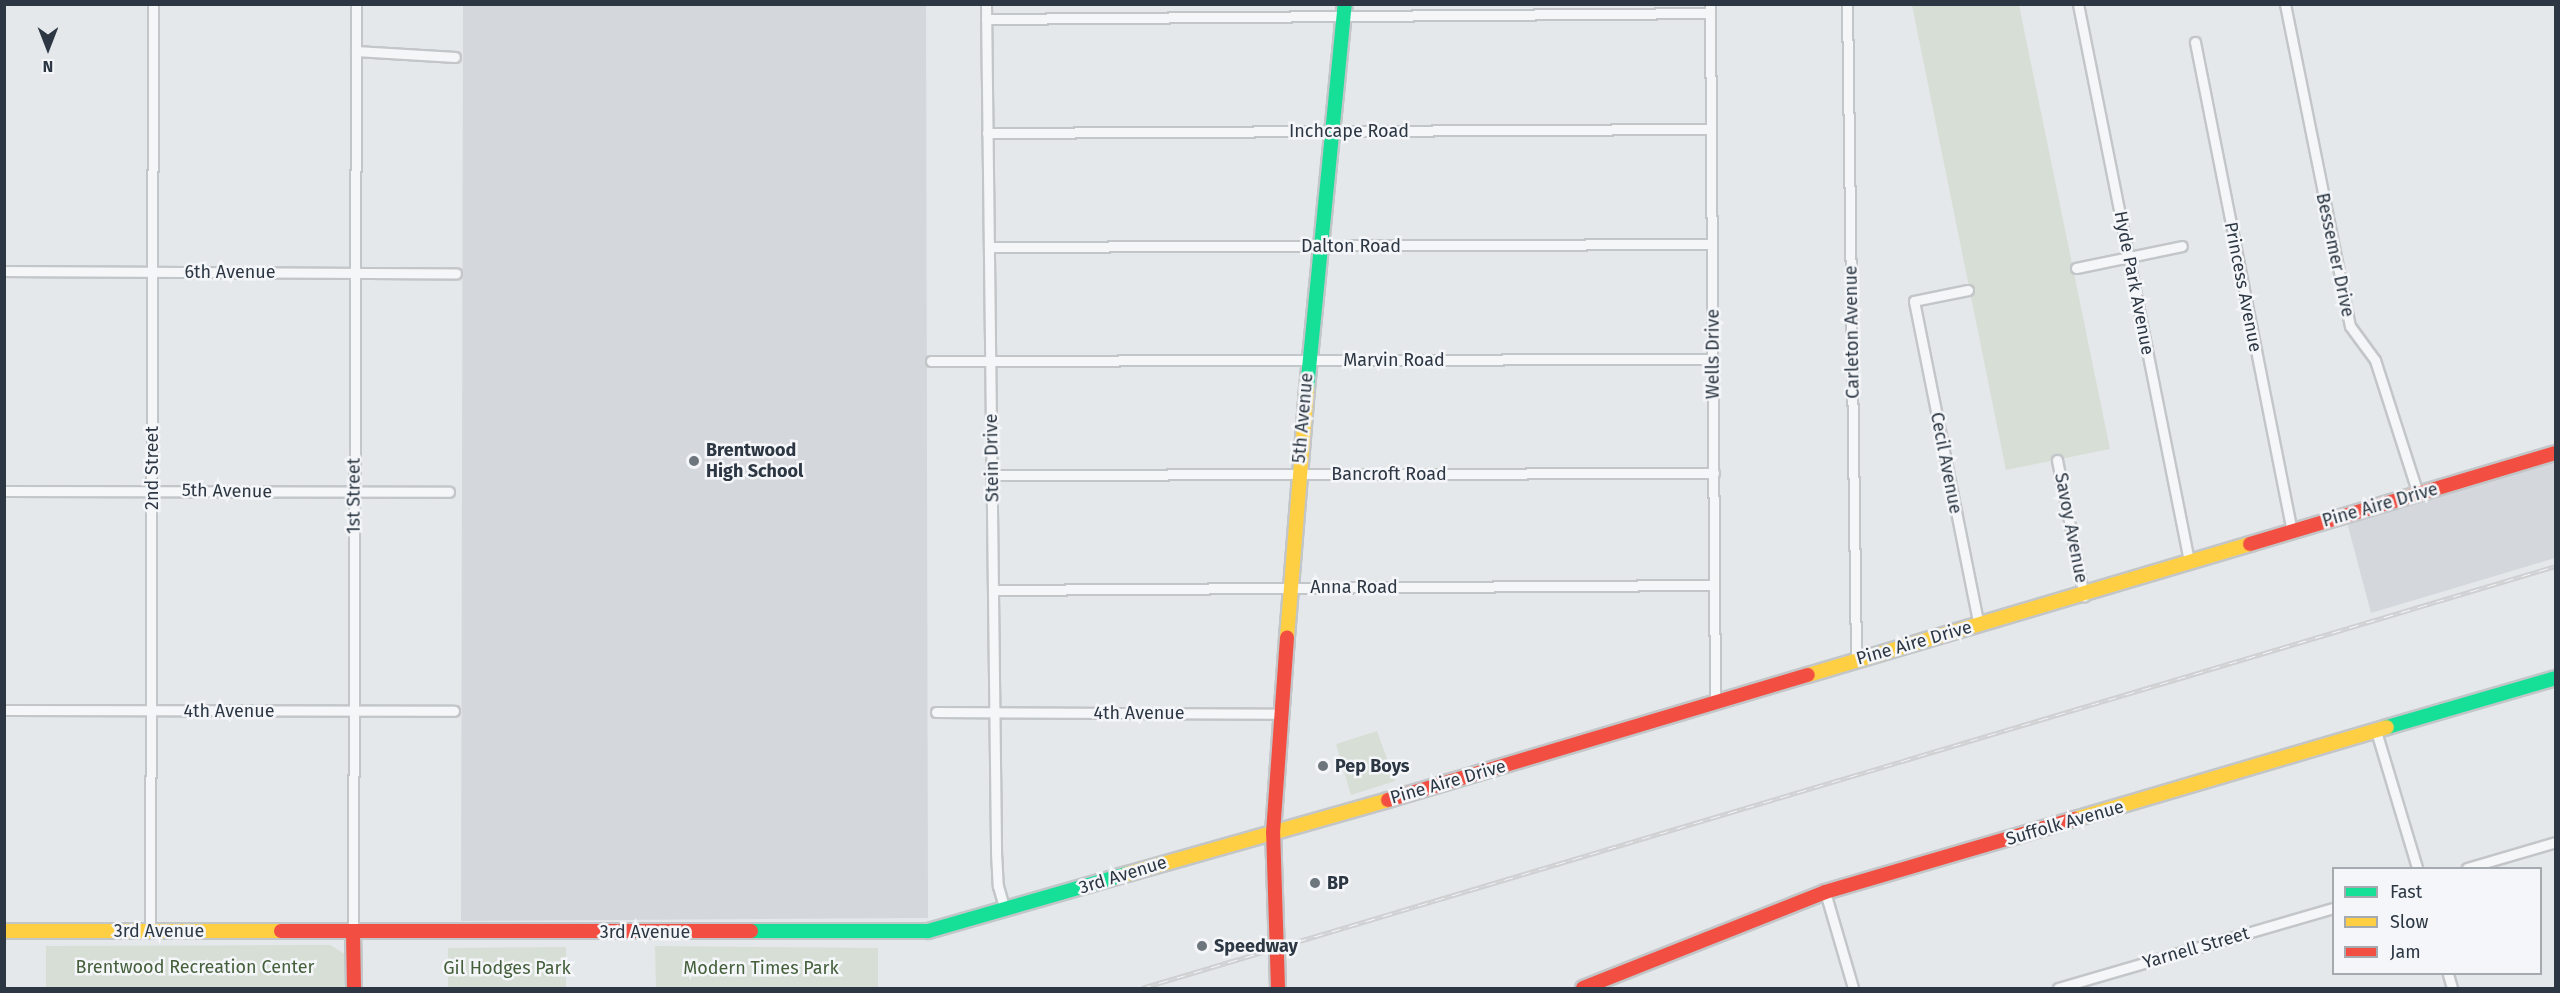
<!DOCTYPE html>
<style>
body{margin:0}
#map{position:relative;width:2560px;height:993px;overflow:hidden;background:#e5e8ea;font-family:"Fira Sans",sans-serif}
div>[style]{position:absolute}
.built>*{inset:0;background:#d4d8dd}
.green>*{inset:0;background:#d7ded6}
.roads{filter:drop-shadow(2px 0 #c3c6c8) drop-shadow(-2px 0 #c3c6c8) drop-shadow(0 2px #c3c6c8) drop-shadow(0 -2px #c3c6c8)}
.street>*{height:9px;margin:-4.5px;padding:0 4.5px;transform-origin:4.5px;border-radius:4.5px;background:#f5f6f7}
.fast>*{height:14px;margin:-7px;padding:0 7px;transform-origin:7px;border-radius:7px;background:#16e098}
.slow>*{height:14px;margin:-7px;padding:0 7px;transform-origin:7px;border-radius:7px;background:#ffcf43}
.jam>*{height:14px;margin:-7px;padding:0 7px;transform-origin:7px;border-radius:7px;background:#f24e42}
.rail>*{height:5px;margin-top:-2.5px;transform-origin:0;background:repeating-linear-gradient(90deg,#f4f6f9 0 9px,#cfd0d2 0 18px);box-sizing:border-box;border-block:2px solid #cfd0d2}
.dots>*{width:16px;height:16px;translate:-50% -50%;box-sizing:border-box;border:3px solid #f4f6f9;border-radius:50%}
span{translate:-50% -50%;white-space:nowrap;text-align:center;line-height:1.15;-webkit-text-stroke:5px #f4f6f9;paint-order:stroke}
.street-label{font-size:18px;color:#2c3743}
.poi-label{font-size:18px;color:#2c3743;font-weight:700}
.left{translate:0 -50%;text-align:left}
.park-label{font-size:18px;color:#445f3a}
.frame{position:absolute;inset:0;border:6px solid #2c3743;pointer-events:none}
.legend{position:absolute;left:2332px;top:867px;width:210px;height:108px;box-sizing:border-box;background:#f4f6f9;border:2px solid #a4aab0;margin:0;padding:8px 10px;list-style:none;font-size:18px;color:#2c3743}
.legend li{display:flex;align-items:center;gap:12px;height:30px}
.legend b{width:30px;border:2px solid #a4aab0}
.north{position:absolute;left:18px;top:18px;width:60px;height:60px;-webkit-text-stroke:4px #f4f6f9;paint-order:stroke;rotate:180deg;font-size:16px;font-weight:700;line-height:24px;text-align:center;color:#2c3743}
.north::after{content:'';display:block;margin:auto;width:21px;height:27px;background:#2c3743;clip-path:polygon(50% 0,100% 100%,50% 72%,0 100%)}
</style>
<div id="map">
<div class="built">
<div style="clip-path:polygon(463px 5px,926px 5px,928px 918px,461px 921px)"></div>
<div style="clip-path:polygon(2555px 453px,2555px 558px,2371px 613px,2345px 515px)"></div>
</div>
<div class="green">
<div style="clip-path:polygon(1912px 5px,2019px 5px,2110px 449px,2006px 470px)"></div>
<div style="clip-path:polygon(1377px 731px,1395px 781px,1351px 795px,1336px 744px)"></div>
<div style="clip-path:polygon(330px 945px,345px 954px,345px 988px,46px 988px,46px 946px)"></div>
<div style="clip-path:polygon(655px 946px,878px 948px,878px 988px,656px 988px)"></div>
<div style="clip-path:polygon(566px 947px,566px 988px,448px 988px,448px 948px)"></div>
</div>
<div class="roads">
<div class="street">
<div style="left:986px;top:4px;width:848px;rotate:89.32deg"></div>
<div style="left:996px;top:852px;width:34px;rotate:87deg"></div>
<div style="left:998px;top:886px;width:25px;rotate:74deg"></div>
<div style="left:1710px;top:4px;width:699px;rotate:89.59deg"></div>
<div style="left:1847px;top:4px;width:656px;rotate:89.21deg"></div>
<div style="left:2078px;top:4px;width:568px;rotate:78.73deg"></div>
<div style="left:2285px;top:4px;width:328px;rotate:78.6deg"></div>
<div style="left:2350px;top:326px;width:42px;rotate:53.7deg"></div>
<div style="left:2375px;top:360px;width:141px;rotate:72.2deg"></div>
<div style="left:986px;top:19px;width:724px;rotate:-0.47deg"></div>
<div style="left:2195px;top:42px;width:499px;rotate:78.8deg"></div>
<div style="left:356px;top:51px;width:99px;rotate:3.5deg"></div>
<div style="left:987px;top:133px;width:724px;rotate:-0.32deg"></div>
<div style="left:990px;top:247px;width:722px;rotate:-0.24deg"></div>
<div style="left:2076px;top:268px;width:108px;rotate:-11.7deg"></div>
<div style="left:4px;top:271px;width:452px;rotate:0.3deg"></div>
<div style="left:1968px;top:290px;width:55px;rotate:168.5deg"></div>
<div style="left:1914px;top:301px;width:330px;rotate:78.7deg"></div>
<div style="left:931px;top:361px;width:781px;rotate:-0.15deg"></div>
<div style="left:2057px;top:460px;width:139px;rotate:78.8deg"></div>
<div style="left:992px;top:475px;width:722px;rotate:-0.16deg"></div>
<div style="left:4px;top:491px;width:445px;rotate:0.1deg"></div>
<div style="left:994px;top:590px;width:720px;rotate:-0.4deg"></div>
<div style="left:4px;top:710px;width:450px;rotate:0.1deg"></div>
<div style="left:936px;top:712px;width:346px;rotate:0.3deg"></div>
<div style="left:2376px;top:731px;width:143px;rotate:73.3deg"></div>
<div style="left:2467px;top:868px;width:93px;rotate:-16.3deg"></div>
<div style="left:1825px;top:892px;width:100px;rotate:73.7deg"></div>
<div style="left:353px;top:931px;width:927px;rotate:-89.81deg"></div>
<div style="left:150px;top:932px;width:928px;rotate:-89.81deg"></div>
<div style="left:2448px;top:974px;width:15px;rotate:74deg"></div>
<div style="left:2058px;top:988px;width:287px;rotate:-16.2deg"></div>
</div>
<div class="fast">
<div style="left:1307px;top:389px;width:387px;rotate:-84.4deg"></div>
<div style="left:2387px;top:727px;width:176px;rotate:-16.2deg"></div>
<div style="left:751px;top:931px;width:177px"></div>
<div style="left:928px;top:931px;width:207px;rotate:-16deg"></div>
</div>
<div class="slow">
<div style="left:1287px;top:637px;width:249px;rotate:-85.4deg"></div>
<div style="left:1808px;top:675px;width:461px;rotate:-16.5deg"></div>
<div style="left:2075px;top:819px;width:325px;rotate:-16.4deg"></div>
<div style="left:1127px;top:874px;width:271px;rotate:-15.8deg"></div>
<div style="left:4px;top:931px;width:277px"></div>
</div>
<div class="jam">
<div style="left:2250px;top:544px;width:319px;rotate:-16.6deg"></div>
<div style="left:1388px;top:800px;width:438px;rotate:-16.6deg"></div>
<div style="left:281px;top:931px;width:470px"></div>
<div style="left:353px;top:931px;width:57px;rotate:89deg"></div>
<div style="left:1278px;top:988px;width:155px;rotate:-91.8deg"></div>
<div style="left:1273px;top:833px;width:196px;rotate:-85.9deg"></div>
<div style="left:1583px;top:988px;width:260px;rotate:-21.6deg"></div>
<div style="left:1825px;top:892px;width:260px;rotate:-16.3deg"></div>
</div>
</div>
<div class="rail">
<div style="left:1142px;top:988px;width:1476px;rotate:-16.62deg"></div>
</div>
<div class="dots">
<div style="left:694px;top:461px;background:#6d757d"></div>
<div style="left:1323px;top:766px;background:#6d757d"></div>
<div style="left:1315px;top:883px;background:#6d757d"></div>
<div style="left:1202px;top:946px;background:#6d757d"></div>
</div>
<div class="street-label">
<span style="left:1349px;top:131px">Inchcape Road</span>
<span style="left:1351px;top:246px">Dalton Road</span>
<span style="left:2335px;top:255px;rotate:78deg">Bessemer Drive</span>
<span style="left:230px;top:272px">6th Avenue</span>
<span style="left:2134px;top:283px;rotate:79deg">Hyde Park Avenue</span>
<span style="left:2243px;top:287px;rotate:79deg">Princess Avenue</span>
<span style="left:1852px;top:332px;rotate:-91deg">Carleton Avenue</span>
<span style="left:1713px;top:354px;rotate:-90deg">Wells Drive</span>
<span style="left:1394px;top:360px">Marvin Road</span>
<span style="left:1303px;top:418px;rotate:-85deg">5th Avenue</span>
<span style="left:992px;top:458px;rotate:-91deg">Stein Drive</span>
<span style="left:1946px;top:463px;rotate:79deg">Cecil Avenue</span>
<span style="left:152px;top:468px;rotate:-90deg">2nd Street</span>
<span style="left:1389px;top:474px">Bancroft Road</span>
<span style="left:227px;top:491px;rotate:1deg">5th Avenue</span>
<span style="left:354px;top:496px;rotate:-90deg">1st Street</span>
<span style="left:2380px;top:505px;rotate:-16deg">Pine Aire Drive</span>
<span style="left:2071px;top:528px;rotate:79deg">Savoy Avenue</span>
<span style="left:1354px;top:587px">Anna Road</span>
<span style="left:1914px;top:643px;rotate:-16deg">Pine Aire Drive</span>
<span style="left:229px;top:711px">4th Avenue</span>
<span style="left:1139px;top:713px">4th Avenue</span>
<span style="left:1448px;top:782px;rotate:-16deg">Pine Aire Drive</span>
<span style="left:2065px;top:823px;rotate:-16deg">Suffolk Avenue</span>
<span style="left:1123px;top:875px;rotate:-17deg">3rd Avenue</span>
<span style="left:159px;top:931px">3rd Avenue</span>
<span style="left:645px;top:932px">3rd Avenue</span>
<span style="left:2196px;top:948px;rotate:-16deg">Yarnell Street</span>
</div>
<div class="poi-label">
<span class="left" style="left:706px;top:461px">Brentwood<br>High School</span>
<span class="left" style="left:1335px;top:766px">Pep Boys</span>
<span class="left" style="left:1327px;top:883px">BP</span>
<span class="left" style="left:1214px;top:946px">Speedway</span>
</div>
<div class="park-label">
<span style="left:195px;top:967px">Brentwood Recreation Center</span>
<span style="left:507px;top:968px">Gil Hodges Park</span>
<span style="left:761px;top:968px">Modern Times Park</span>
</div>
<div class="frame"></div>
<ul class="legend">
<li><b style="height:8px;background:#16e098"></b>Fast</li>
<li><b style="height:8px;background:#ffcf43"></b>Slow</li>
<li><b style="height:8px;background:#f24e42"></b>Jam</li>
</ul>
<div class="north">N</div>
</div>
